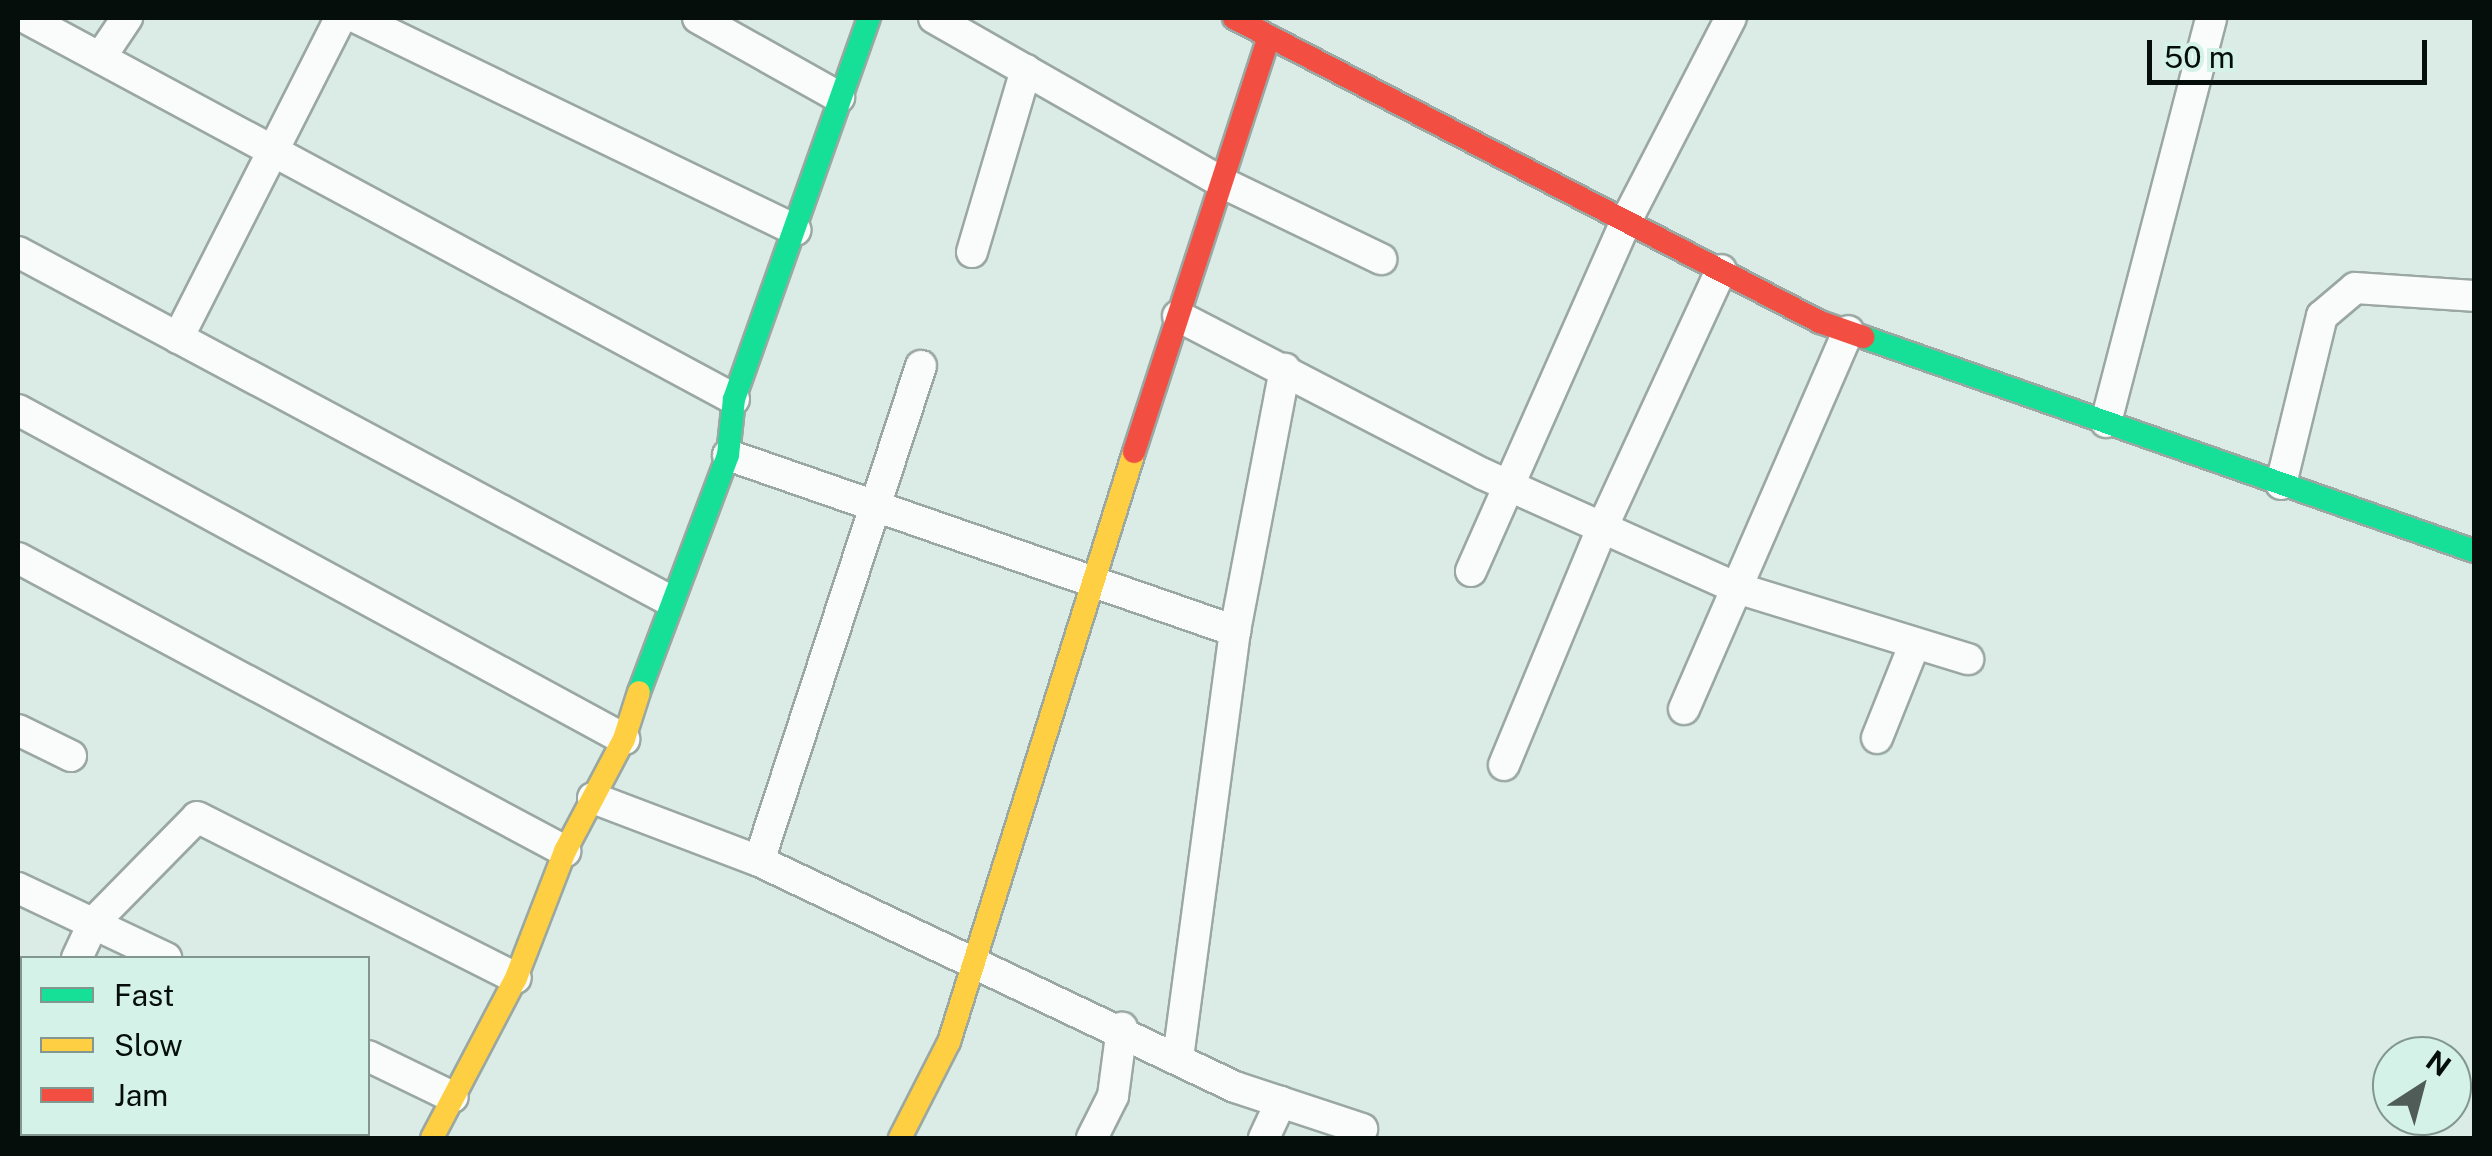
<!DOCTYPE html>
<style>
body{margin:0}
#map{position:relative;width:2492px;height:1156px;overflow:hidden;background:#dbece6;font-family:"Public Sans",sans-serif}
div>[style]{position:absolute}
.roads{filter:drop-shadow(2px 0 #9aa7a2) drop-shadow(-2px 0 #9aa7a2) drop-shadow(0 2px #9aa7a2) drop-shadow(0 -2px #9aa7a2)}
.street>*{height:30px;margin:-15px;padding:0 15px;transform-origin:15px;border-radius:15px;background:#fafcfb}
.fast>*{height:22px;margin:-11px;padding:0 11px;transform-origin:11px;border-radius:11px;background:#16e098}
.slow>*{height:22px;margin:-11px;padding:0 11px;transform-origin:11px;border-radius:11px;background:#ffcf43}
.jam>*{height:22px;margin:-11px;padding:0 11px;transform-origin:11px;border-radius:11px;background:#f24e42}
span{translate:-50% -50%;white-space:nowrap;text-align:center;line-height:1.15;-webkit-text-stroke:8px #d5f2e8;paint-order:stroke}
.frame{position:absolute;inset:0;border:20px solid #050e0b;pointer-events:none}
.legend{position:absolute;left:20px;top:956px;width:350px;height:180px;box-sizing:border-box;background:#d5f2e8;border:2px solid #829790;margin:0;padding:12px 18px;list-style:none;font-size:30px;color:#050e0b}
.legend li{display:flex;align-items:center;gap:20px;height:50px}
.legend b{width:50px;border:2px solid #829790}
.north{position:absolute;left:2372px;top:1036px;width:100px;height:100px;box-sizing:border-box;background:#d5f2e8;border:2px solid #829790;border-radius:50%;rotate:36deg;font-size:28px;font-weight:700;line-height:40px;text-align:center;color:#050e0b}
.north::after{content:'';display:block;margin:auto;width:35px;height:45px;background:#505c58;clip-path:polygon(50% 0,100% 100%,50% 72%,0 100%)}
.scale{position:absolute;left:2147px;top:40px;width:280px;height:45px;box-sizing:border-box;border:5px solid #050e0b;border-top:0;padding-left:12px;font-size:30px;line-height:35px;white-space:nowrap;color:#050e0b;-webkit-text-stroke:8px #d5f2e8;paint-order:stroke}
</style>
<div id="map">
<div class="roads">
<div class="street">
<div style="left:26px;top:18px;width:804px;rotate:28.29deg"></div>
<div style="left:357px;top:18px;width:487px;rotate:25.8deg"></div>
<div style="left:698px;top:18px;width:162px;rotate:29.3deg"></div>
<div style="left:934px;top:18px;width:331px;rotate:29.7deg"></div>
<div style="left:1221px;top:182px;width:178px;rotate:25.7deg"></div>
<div style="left:102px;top:55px;width:45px;rotate:-56deg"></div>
<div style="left:18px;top:252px;width:738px;rotate:28.13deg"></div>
<div style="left:972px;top:252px;width:190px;rotate:-73.5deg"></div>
<div style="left:1178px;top:316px;width:343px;rotate:27.4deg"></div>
<div style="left:1483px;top:474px;width:278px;rotate:24.2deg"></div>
<div style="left:1737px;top:588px;width:242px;rotate:17.1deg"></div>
<div style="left:178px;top:338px;width:359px;rotate:-63.1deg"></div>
<div style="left:18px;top:410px;width:690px;rotate:28.5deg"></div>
<div style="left:2106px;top:422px;width:417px;rotate:-75.4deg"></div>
<div style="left:728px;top:455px;width:537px;rotate:19.14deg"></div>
<div style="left:2281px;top:484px;width:173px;rotate:-76.3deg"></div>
<div style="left:2322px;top:316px;width:43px;rotate:-40.3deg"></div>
<div style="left:2355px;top:288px;width:119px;rotate:3.8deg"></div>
<div style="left:18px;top:558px;width:621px;rotate:28.18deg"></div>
<div style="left:1471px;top:571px;width:383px;rotate:-66.1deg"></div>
<div style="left:1626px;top:221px;width:229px;rotate:-62.7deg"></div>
<div style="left:1684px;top:709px;width:412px;rotate:-66.5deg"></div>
<div style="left:18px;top:730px;width:59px;rotate:26.1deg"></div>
<div style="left:1877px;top:738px;width:102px;rotate:-68.2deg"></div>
<div style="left:1504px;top:765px;width:256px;rotate:-67.5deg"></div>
<div style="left:1602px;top:528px;width:284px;rotate:-65.2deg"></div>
<div style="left:593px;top:798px;width:178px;rotate:20.8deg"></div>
<div style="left:759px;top:861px;width:527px;rotate:25.4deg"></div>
<div style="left:1235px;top:1087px;width:134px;rotate:18.3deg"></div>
<div style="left:759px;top:861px;width:521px;rotate:-71.88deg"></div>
<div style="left:18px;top:888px;width:164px;rotate:25.3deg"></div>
<div style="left:77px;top:958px;width:38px;rotate:-65deg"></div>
<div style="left:93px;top:923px;width:148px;rotate:-45.5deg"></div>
<div style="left:197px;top:817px;width:357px;rotate:26.8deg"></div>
<div style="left:18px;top:1050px;width:5px;rotate:37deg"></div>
<div style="left:368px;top:1056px;width:94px;rotate:25.8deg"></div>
<div style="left:1178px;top:1058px;width:431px;rotate:-82.4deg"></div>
<div style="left:1235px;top:631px;width:267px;rotate:-79.2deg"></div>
<div style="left:18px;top:1088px;width:12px;rotate:-70deg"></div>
<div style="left:193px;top:1134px;width:12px;rotate:20deg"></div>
<div style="left:1092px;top:1138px;width:47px;rotate:-63.4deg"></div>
<div style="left:1113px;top:1096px;width:69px;rotate:-82.5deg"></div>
<div style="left:1264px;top:1138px;width:40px;rotate:-65deg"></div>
</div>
<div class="fast">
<div style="left:1863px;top:337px;width:647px;rotate:19.3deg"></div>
<div style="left:639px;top:692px;width:253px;rotate:-69.4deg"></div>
<div style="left:728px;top:455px;width:56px;rotate:-83.9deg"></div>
<div style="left:734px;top:399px;width:404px;rotate:-70.5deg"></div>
</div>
<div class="slow">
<div style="left:432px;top:1138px;width:181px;rotate:-62.3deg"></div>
<div style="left:516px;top:978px;width:136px;rotate:-68.9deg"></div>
<div style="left:565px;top:851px;width:127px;rotate:-62.2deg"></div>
<div style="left:624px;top:739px;width:49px;rotate:-72.3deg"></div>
<div style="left:900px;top:1138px;width:108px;rotate:-63deg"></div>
<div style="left:949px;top:1042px;width:618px;rotate:-72.59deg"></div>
</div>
<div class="jam">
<div style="left:1234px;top:18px;width:660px;rotate:27.42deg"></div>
<div style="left:1820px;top:322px;width:46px;rotate:19.2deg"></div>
<div style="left:1134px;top:452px;width:437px;rotate:-72deg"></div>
</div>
</div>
<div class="frame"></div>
<ul class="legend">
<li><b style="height:12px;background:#16e098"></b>Fast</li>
<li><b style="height:12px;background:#ffcf43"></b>Slow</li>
<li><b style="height:12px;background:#f24e42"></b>Jam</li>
</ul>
<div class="north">N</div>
<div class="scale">50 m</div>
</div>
